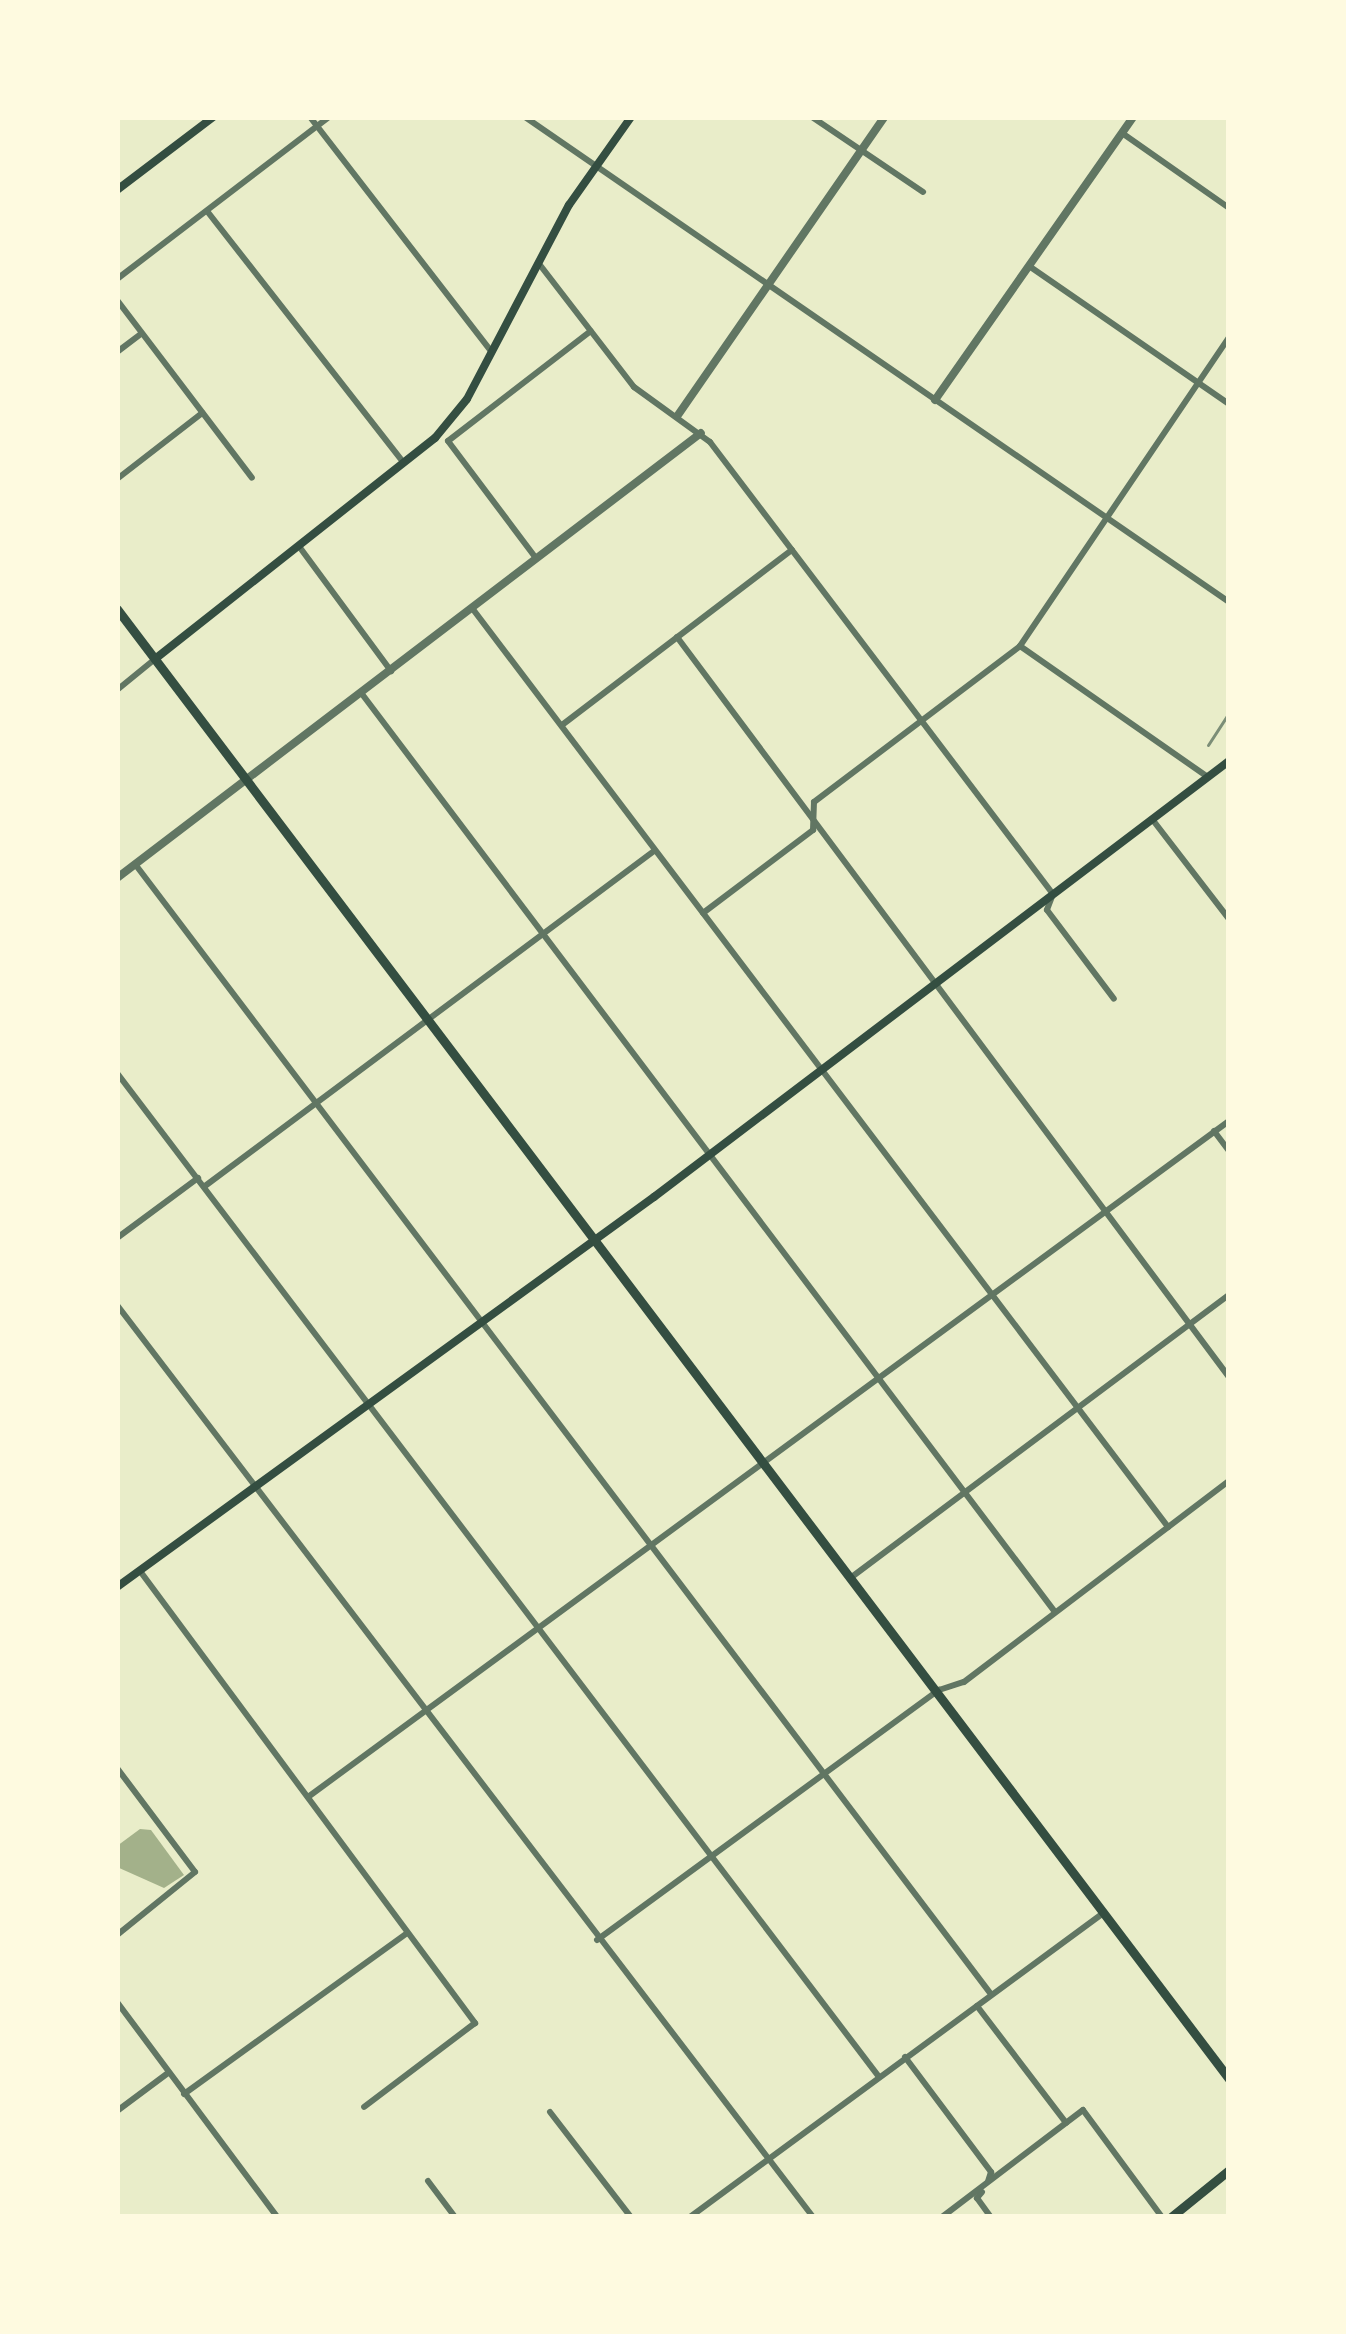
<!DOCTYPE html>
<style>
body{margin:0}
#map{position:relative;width:1346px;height:2334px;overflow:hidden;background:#e9edc9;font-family:Jost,sans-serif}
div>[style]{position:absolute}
.water>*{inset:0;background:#a3b18a}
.minor>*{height:6px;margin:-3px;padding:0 3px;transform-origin:3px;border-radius:3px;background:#617663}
.tertiary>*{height:8px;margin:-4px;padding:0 4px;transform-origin:4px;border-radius:4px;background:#617663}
.secondary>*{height:8px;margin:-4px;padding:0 4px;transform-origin:4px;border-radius:4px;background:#344e41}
.primary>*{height:9px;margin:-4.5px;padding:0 4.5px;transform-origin:4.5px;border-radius:4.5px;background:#344e41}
.tram>*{height:3px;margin:-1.5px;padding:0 1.5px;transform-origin:1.5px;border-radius:1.5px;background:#7c8e77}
span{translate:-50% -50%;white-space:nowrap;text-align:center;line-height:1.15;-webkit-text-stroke:12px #fefae0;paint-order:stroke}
.frame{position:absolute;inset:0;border:120px solid #fefae0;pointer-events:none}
</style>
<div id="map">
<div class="water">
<div style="clip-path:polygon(140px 1829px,151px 1830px,184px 1875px,164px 1888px,117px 1867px,117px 1846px)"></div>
</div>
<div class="minor">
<div style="left:310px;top:117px;width:296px;rotate:52.3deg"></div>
<div style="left:525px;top:117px;width:855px;rotate:34.56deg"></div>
<div style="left:812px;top:117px;width:134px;rotate:34deg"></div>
<div style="left:1122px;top:133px;width:131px;rotate:35deg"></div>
<div style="left:207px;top:211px;width:318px;rotate:52deg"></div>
<div style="left:540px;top:265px;width:154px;rotate:52.4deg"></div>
<div style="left:634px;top:387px;width:94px;rotate:35.9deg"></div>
<div style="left:710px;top:442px;width:567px;rotate:52.81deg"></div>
<div style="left:1053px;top:894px;width:17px;rotate:111deg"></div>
<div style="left:1047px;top:910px;width:111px;rotate:53deg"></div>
<div style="left:1029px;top:266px;width:243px;rotate:34.6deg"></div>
<div style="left:117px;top:279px;width:267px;rotate:-37.4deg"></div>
<div style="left:117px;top:300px;width:223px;rotate:52.8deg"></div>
<div style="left:117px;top:352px;width:30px;rotate:-37deg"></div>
<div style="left:448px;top:441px;width:180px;rotate:-37.6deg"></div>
<div style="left:448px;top:441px;width:146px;rotate:53.1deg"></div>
<div style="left:117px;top:479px;width:108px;rotate:-37.8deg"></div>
<div style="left:301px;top:549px;width:152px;rotate:53.6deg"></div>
<div style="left:472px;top:608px;width:1153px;rotate:52.86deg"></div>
<div style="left:677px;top:637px;width:923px;rotate:53.28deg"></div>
<div style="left:1020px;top:646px;width:229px;rotate:34.9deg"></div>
<div style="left:117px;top:690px;width:49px;rotate:-39.2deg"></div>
<div style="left:362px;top:694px;width:1150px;rotate:52.95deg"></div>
<div style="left:562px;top:725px;width:289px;rotate:-37.3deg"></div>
<div style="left:1152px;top:819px;width:126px;rotate:52.4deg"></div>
<div style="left:135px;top:864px;width:1418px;rotate:52.86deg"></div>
<div style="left:703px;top:913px;width:138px;rotate:-37deg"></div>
<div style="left:813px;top:830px;width:28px;rotate:-88deg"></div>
<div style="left:814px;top:802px;width:258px;rotate:-37.1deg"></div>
<div style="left:1020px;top:646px;width:373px;rotate:-55.9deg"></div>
<div style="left:117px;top:1073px;width:1260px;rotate:52.8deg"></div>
<div style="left:1214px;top:1131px;width:25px;rotate:53deg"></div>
<div style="left:205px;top:1186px;width:560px;rotate:-36.73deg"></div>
<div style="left:117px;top:1238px;width:101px;rotate:-36.5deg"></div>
<div style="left:117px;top:1305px;width:1147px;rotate:52.65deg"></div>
<div style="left:140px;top:1571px;width:563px;rotate:53.46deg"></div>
<div style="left:475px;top:2023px;width:139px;rotate:142.9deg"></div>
<div style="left:853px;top:1576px;width:469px;rotate:-36.8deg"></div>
<div style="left:117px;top:1768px;width:130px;rotate:53.1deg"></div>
<div style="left:195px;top:1872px;width:100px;rotate:141.1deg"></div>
<div style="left:308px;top:1797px;width:1142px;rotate:-36.28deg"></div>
<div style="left:597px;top:1940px;width:424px;rotate:-36.2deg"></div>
<div style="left:939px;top:1690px;width:26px;rotate:-18deg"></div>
<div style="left:964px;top:1682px;width:333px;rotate:-37.2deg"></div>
<div style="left:117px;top:2002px;width:268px;rotate:53.3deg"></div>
<div style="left:977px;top:2006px;width:147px;rotate:52.7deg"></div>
<div style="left:905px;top:2057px;width:144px;rotate:53.2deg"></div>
<div style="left:991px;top:2172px;width:9px;rotate:108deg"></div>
<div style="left:184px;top:2094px;width:275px;rotate:-35.8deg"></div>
<div style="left:117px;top:2111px;width:64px;rotate:-36.7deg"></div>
<div style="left:550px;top:2112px;width:133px;rotate:52.4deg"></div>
<div style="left:428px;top:2181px;width:45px;rotate:53.1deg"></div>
<div style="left:982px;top:2192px;width:8px;rotate:130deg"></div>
<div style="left:977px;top:2198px;width:24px;rotate:54deg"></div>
<div style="left:690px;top:2217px;width:511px;rotate:-36.33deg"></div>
<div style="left:942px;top:2217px;width:177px;rotate:-37.2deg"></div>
<div style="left:1083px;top:2110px;width:133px;rotate:53.6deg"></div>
</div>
<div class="tertiary">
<div style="left:935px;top:400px;width:345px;rotate:-55deg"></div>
<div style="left:678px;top:415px;width:362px;rotate:-55.3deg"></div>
<div style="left:117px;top:878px;width:734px;rotate:-37.31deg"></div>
</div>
<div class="secondary">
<div style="left:117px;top:190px;width:121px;rotate:-37.2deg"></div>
<div style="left:155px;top:659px;width:357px;rotate:-38.3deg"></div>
<div style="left:435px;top:438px;width:50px;rotate:-50.6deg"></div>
<div style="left:467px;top:399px;width:219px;rotate:-62.3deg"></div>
<div style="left:569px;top:205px;width:108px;rotate:-54.8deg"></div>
<div style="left:117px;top:1587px;width:664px;rotate:-35.99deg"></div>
<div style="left:654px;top:1197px;width:722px;rotate:-37.17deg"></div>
</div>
<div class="primary">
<div style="left:117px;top:609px;width:1843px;rotate:52.89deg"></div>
<div style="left:1171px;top:2217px;width:75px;rotate:-39deg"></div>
</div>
<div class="tram">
<div style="left:1208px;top:745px;width:38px;rotate:-57deg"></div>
</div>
<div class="frame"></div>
</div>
